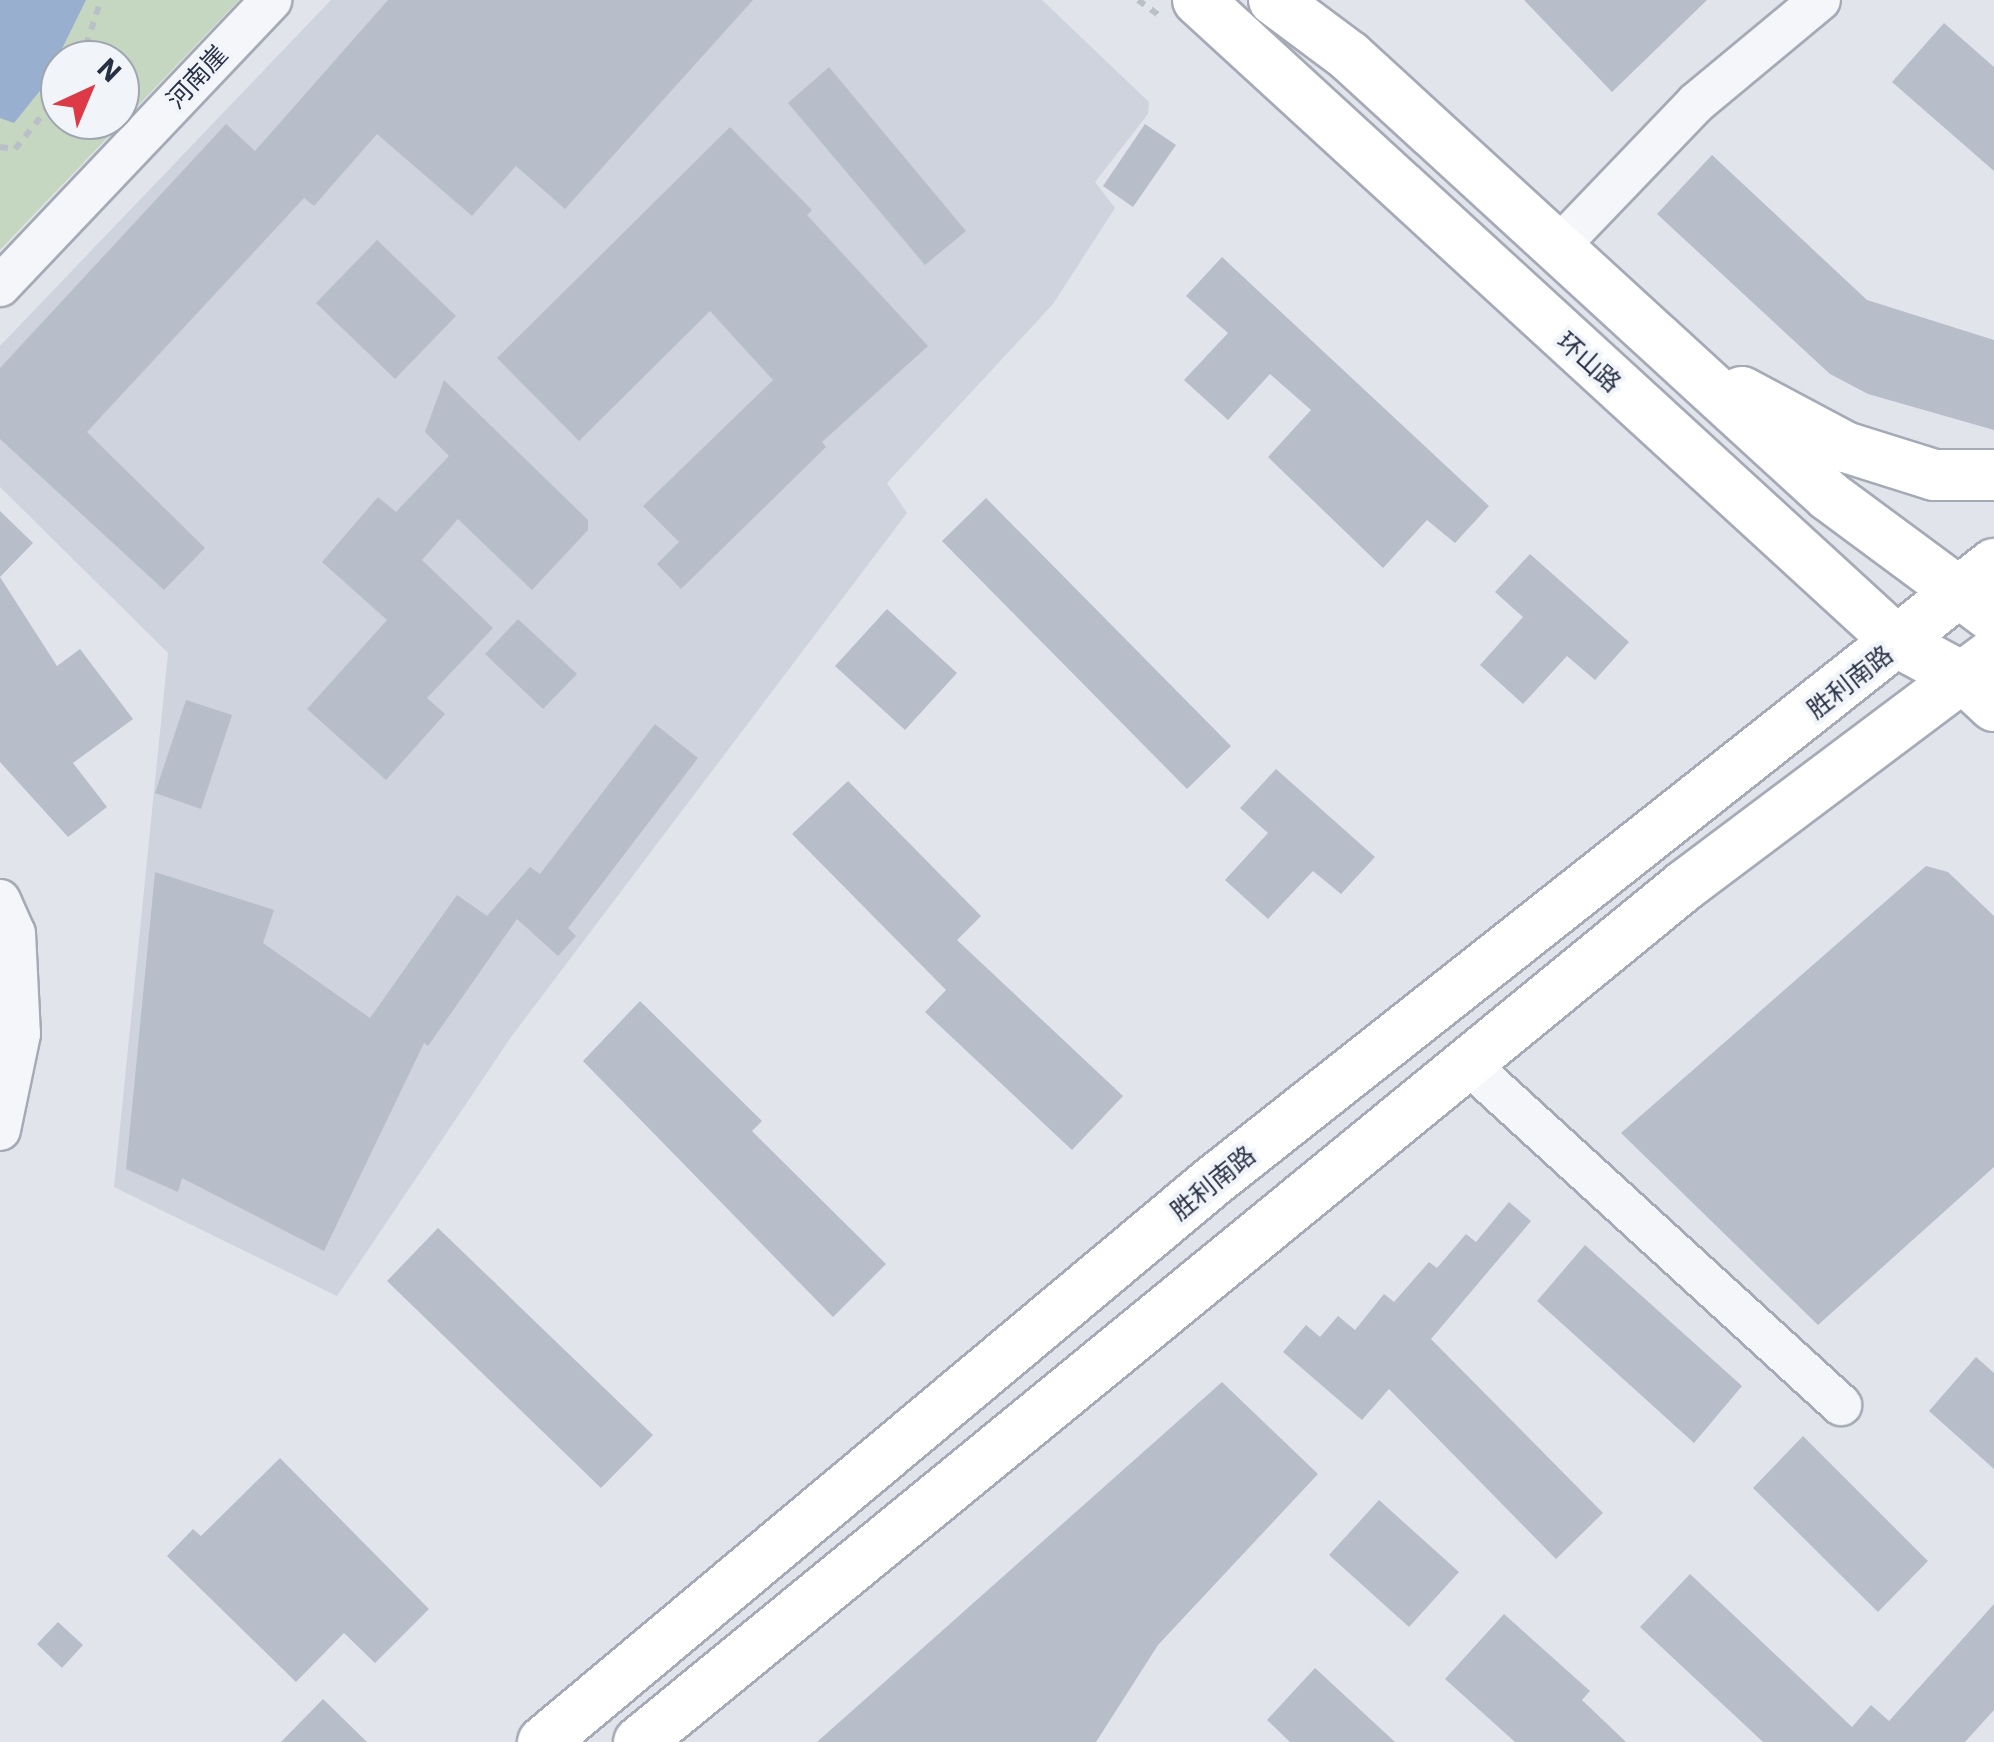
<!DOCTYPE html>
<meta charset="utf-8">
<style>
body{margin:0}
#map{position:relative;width:1994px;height:1742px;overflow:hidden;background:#e1e4eb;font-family:"IBM Plex Sans","Noto Sans SC",sans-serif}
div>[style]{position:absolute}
.built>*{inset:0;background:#cfd3de}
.green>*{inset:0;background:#c5d6c1}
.water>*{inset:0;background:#98afcf}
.building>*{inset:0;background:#b8bdca}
.path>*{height:6px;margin-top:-3px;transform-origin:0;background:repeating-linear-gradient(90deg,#bbbfc7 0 8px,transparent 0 16px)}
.roads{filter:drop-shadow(2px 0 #a5aab6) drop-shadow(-2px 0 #a5aab6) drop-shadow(0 2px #a5aab6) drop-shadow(0 -2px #a5aab6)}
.minor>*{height:40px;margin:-20px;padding:0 20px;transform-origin:20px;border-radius:20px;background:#f5f6f9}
.major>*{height:50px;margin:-25px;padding:0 25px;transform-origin:25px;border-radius:25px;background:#fff}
span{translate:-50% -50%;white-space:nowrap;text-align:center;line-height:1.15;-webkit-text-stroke:8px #f1f4f8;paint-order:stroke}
.street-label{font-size:25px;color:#273045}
.north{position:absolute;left:40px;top:40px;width:100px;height:100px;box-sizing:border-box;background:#f1f4f8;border:2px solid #a0a6b0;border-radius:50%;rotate:44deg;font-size:28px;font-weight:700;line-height:40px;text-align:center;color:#273045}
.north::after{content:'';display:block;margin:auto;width:35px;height:45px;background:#dd3946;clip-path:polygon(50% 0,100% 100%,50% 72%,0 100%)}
</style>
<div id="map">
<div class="built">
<div style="clip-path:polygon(331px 0,1042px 0,1149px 102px,1148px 114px,1095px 182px,1115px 208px,1053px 304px,887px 483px,907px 513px,511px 1037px,337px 1296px,114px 1187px,168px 653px,0 487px,0 346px)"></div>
</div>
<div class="green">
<div style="clip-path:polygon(evenodd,0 0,239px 0,0 250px,0 0,60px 60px,120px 60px,120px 120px,60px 120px,60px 60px)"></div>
</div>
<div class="water">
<div style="clip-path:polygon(0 0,86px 0,43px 87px,14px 123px,0 118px)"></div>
</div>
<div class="building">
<div style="clip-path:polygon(388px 0,753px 0,565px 209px,516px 166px,472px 216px,377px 134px,314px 206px,304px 198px,87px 432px,205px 548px,164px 590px,0 439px,0 368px,226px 124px,255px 151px)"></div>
<div style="clip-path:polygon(1524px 0,1707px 0,1612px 92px)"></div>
<div style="clip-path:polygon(1944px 23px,1994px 67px,1994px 171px,1892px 82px)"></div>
<div style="clip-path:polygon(829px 67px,966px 231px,925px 265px,788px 103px)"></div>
<div style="clip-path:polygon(1145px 124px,1176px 145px,1133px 207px,1103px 186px)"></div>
<div style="clip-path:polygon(730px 127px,812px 210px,807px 215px,928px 346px,822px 442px,826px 447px,681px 589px,657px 564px,679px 542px,643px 506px,773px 380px,710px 311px,579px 441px,497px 358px)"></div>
<div style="clip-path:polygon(1712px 155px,1867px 300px,1994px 340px,1994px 430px,1868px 394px,1830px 374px,1657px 214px)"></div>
<div style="clip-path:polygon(377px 240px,456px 316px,395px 379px,316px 303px)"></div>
<div style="clip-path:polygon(1222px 257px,1489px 506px,1455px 543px,1427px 520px,1383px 568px,1268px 457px,1311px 410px,1270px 374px,1228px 420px,1184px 380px,1228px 333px,1186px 296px)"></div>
<div style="clip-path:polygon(444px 380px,588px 520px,588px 530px,532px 590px,458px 519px,422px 560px,493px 628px,427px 698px,445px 714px,386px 780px,307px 709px,387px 620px,322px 562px,378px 497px,396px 512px,449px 456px,425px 432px)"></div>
<div style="clip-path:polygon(986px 498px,1231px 746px,1187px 789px,942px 541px)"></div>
<div style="clip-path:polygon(0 511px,33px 543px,0 577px,57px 666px,80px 649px,133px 719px,73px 763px,107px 807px,68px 837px,0 762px)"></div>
<div style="clip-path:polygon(1530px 554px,1629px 642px,1595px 680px,1567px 656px,1523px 704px,1480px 665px,1523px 617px,1495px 592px)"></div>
<div style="clip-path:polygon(887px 609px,957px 673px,905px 730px,835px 666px)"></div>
<div style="clip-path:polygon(518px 619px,577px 674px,543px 709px,485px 654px)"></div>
<div style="clip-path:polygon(186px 700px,232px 715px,201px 809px,155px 793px)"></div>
<div style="clip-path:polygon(655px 724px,698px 758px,568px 928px,576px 936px,558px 956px,517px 919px,428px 1046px,424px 1043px,324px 1251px,182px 1178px,178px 1192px,126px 1169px,155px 872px,274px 910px,263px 943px,370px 1018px,457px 895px,487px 916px,530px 867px,540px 874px)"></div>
<div style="clip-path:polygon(1276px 769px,1375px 857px,1341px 894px,1313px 871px,1268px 919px,1225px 880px,1268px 833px,1240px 808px)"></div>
<div style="clip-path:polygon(848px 781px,981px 916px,957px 940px,1123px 1096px,1072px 1150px,925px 1012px,946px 990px,792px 834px)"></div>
<div style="clip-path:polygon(1926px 866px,1948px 872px,1994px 916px,1994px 1167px,1818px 1325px,1621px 1133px)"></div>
<div style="clip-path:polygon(640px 1001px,762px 1121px,752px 1131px,886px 1264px,833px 1317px,583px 1061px)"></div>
<div style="clip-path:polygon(1509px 1202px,1531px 1221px,1431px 1339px,1603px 1513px,1556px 1559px,1389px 1389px,1362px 1420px,1283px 1352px,1306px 1325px,1320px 1337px,1338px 1316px,1355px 1330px,1384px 1294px,1394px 1302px,1429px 1262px,1437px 1268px,1466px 1234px,1476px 1242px)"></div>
<div style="clip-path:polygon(438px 1228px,653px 1435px,601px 1488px,387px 1281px)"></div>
<div style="clip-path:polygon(1585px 1245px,1742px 1386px,1694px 1443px,1537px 1301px)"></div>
<div style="clip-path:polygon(1976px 1357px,1994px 1373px,1994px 1469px,1929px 1411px)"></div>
<div style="clip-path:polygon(1222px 1382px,1318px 1474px,1158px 1645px,1096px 1742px,817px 1742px)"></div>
<div style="clip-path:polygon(1803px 1436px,1928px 1561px,1878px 1612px,1753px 1488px)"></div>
<div style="clip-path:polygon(280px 1458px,429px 1609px,375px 1663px,344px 1633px,296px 1682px,167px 1556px,193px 1529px,201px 1536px)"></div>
<div style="clip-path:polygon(1379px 1500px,1459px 1572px,1409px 1627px,1329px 1555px)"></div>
<div style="clip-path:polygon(1690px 1574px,1852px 1727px,1871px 1705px,1889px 1721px,1994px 1604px,1994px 1710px,1965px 1742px,1763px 1742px,1640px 1627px)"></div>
<div style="clip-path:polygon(1504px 1614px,1590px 1691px,1582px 1700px,1626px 1742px,1515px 1742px,1445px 1679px)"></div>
<div style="clip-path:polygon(58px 1622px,83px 1645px,62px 1668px,37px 1644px)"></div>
<div style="clip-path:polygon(1315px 1668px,1395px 1742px,1290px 1742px,1267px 1720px)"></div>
<div style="clip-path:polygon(323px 1699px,367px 1742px,281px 1742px)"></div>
</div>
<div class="path">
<div style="left:1138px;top:0;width:29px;rotate:36deg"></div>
<div style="left:81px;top:60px;width:63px;rotate:-71.6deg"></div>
<div style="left:0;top:147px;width:15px;rotate:8deg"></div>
<div style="left:15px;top:149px;width:72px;rotate:-51.2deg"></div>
</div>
<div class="roads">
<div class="minor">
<div style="left:1559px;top:246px;width:198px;rotate:-46.2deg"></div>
<div style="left:1696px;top:103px;width:161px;rotate:-39.7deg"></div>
<div style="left:0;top:286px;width:394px;rotate:-46.5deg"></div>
<div style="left:0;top:900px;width:36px;rotate:66deg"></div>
<div style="left:15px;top:933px;width:101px;rotate:87.2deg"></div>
<div style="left:20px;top:1034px;width:98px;rotate:101.8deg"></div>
<div style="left:1467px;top:1063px;width:507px;rotate:42.44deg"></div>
</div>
<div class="major">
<div style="left:1198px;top:0;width:951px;rotate:42.53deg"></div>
<div style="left:1899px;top:643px;width:74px;rotate:28.3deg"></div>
<div style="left:1964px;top:678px;width:41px;rotate:43deg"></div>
<div style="left:1274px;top:0;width:94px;rotate:36.7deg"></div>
<div style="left:1349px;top:56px;width:651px;rotate:42.51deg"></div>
<div style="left:1829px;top:496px;width:205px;rotate:36.5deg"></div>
<div style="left:1742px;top:392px;width:117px;rotate:28.1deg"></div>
<div style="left:1845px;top:447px;width:93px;rotate:17.5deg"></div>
<div style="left:1934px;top:475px;width:60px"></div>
<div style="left:543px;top:1742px;width:872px;rotate:-39.93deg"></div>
<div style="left:1212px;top:1182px;width:997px;rotate:-38.32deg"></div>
<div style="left:639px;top:1742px;width:1351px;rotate:-39.32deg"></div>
<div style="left:1684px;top:886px;width:388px;rotate:-36.9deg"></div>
</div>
</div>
<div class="street-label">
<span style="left:197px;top:77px;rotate:-47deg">河南崖</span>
<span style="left:1589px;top:362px;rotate:42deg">环山路</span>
<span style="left:1850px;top:682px;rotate:-38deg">胜利南路</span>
<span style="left:1213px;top:1183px;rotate:-39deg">胜利南路</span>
</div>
<div class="north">N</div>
</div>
